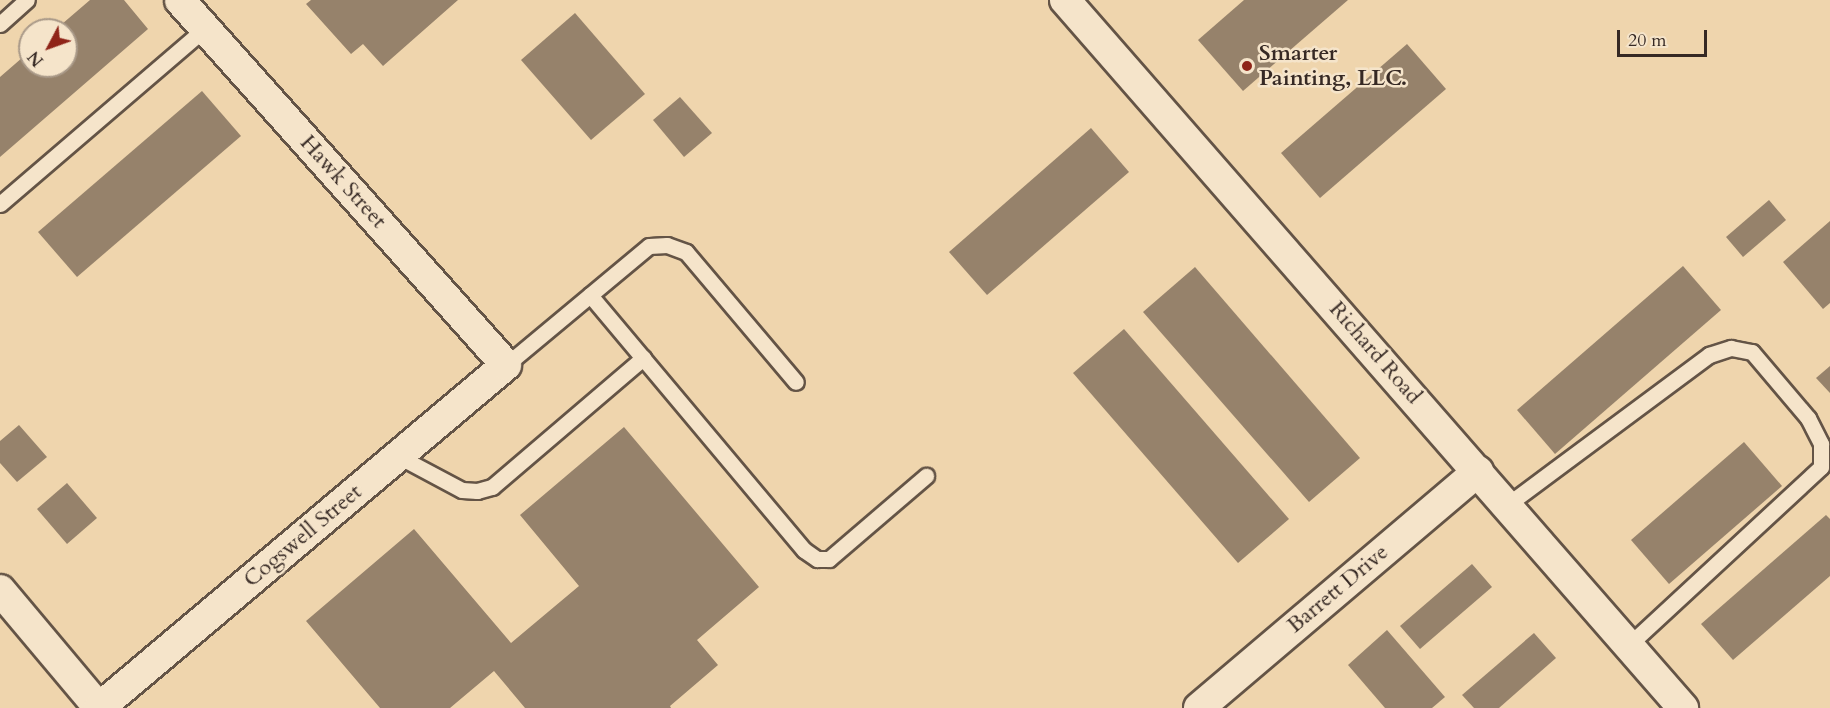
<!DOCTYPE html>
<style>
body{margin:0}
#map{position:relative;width:1830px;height:708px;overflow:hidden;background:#efd5ad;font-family:Cardo,serif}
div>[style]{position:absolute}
.building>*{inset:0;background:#96826b}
.roads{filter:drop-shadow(2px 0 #645446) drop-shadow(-2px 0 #645446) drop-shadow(0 2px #645446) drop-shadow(0 -2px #645446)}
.service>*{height:15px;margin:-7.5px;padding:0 7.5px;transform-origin:7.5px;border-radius:7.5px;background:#f5e4ca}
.minor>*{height:30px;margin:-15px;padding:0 15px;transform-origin:15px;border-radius:15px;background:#f5e4ca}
.dots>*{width:16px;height:16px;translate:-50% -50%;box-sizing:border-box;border:3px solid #f5e4ca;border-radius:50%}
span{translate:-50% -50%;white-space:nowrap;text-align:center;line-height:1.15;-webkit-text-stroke:5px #f5e4ca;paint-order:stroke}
.poi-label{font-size:22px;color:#362924;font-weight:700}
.left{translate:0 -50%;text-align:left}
.street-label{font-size:22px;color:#362924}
.north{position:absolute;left:18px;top:18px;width:60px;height:60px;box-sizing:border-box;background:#f5e4ca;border:2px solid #a99988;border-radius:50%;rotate:229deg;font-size:16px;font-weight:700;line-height:24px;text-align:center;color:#362924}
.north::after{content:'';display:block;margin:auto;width:21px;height:27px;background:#8f2418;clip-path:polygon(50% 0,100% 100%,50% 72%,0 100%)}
.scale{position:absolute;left:1617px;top:30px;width:90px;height:27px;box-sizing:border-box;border:3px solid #362924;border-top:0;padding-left:8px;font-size:18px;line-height:21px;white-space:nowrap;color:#362924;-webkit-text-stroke:4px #f5e4ca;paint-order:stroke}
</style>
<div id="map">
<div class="building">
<div style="clip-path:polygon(90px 0,124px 0,148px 29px,0 157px,0 77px,30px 51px,30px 66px,66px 66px,66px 30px,55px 30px)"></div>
<div style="clip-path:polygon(311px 0,458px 0,383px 66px,363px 44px,351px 54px,306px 4px)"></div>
<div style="clip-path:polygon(1244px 0,1348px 0,1243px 91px,1198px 40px)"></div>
<div style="clip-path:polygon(575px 13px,645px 94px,591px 140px,521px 60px)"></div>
<div style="clip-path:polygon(1407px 44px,1446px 89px,1320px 198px,1281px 153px)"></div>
<div style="clip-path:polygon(202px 91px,241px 136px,77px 277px,38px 232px)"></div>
<div style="clip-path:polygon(680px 97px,712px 133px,684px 157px,653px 120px)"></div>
<div style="clip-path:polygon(1091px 128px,1129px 172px,987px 295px,949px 252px)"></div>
<div style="clip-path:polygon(1769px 200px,1786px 220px,1743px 257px,1726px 237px)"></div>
<div style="clip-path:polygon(1830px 221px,1830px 303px,1823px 309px,1783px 262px)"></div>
<div style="clip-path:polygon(1683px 266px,1721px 310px,1555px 454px,1517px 410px)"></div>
<div style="clip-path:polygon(1195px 267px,1360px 458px,1309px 502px,1143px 312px)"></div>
<div style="clip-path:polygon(1124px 329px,1289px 519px,1238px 563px,1073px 373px)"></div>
<div style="clip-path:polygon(1830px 366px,1830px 393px,1816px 378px)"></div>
<div style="clip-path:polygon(19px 425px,47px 457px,17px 482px,0 463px,0 441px)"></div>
<div style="clip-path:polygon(624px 427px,759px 587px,697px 640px,718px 665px,670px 706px,671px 708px,525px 708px,494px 671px,450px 708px,380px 708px,306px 621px,414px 529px,511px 643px,579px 586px,520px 515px)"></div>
<div style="clip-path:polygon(1744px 442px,1782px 486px,1669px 584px,1631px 540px)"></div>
<div style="clip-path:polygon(67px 483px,97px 518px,67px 544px,37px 509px)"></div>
<div style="clip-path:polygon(1826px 515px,1830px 519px,1830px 576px,1733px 660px,1701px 624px)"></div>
<div style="clip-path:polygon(1472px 564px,1492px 587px,1420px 649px,1400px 626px)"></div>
<div style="clip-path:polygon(1387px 630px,1445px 697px,1432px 708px,1385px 708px,1348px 665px)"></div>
<div style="clip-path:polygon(1534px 633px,1556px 658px,1499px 708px,1474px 708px,1462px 695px)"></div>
</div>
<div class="roads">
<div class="service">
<div style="left:0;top:24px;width:36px;rotate:-42deg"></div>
<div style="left:0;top:204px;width:270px;rotate:-40.6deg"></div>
<div style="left:590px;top:295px;width:333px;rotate:50deg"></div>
<div style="left:804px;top:550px;width:16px;rotate:35deg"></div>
<div style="left:817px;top:559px;width:12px"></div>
<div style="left:829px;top:559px;width:128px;rotate:-40.6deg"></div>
<div style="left:506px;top:365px;width:186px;rotate:-39.8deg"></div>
<div style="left:649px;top:246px;width:18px;rotate:-3deg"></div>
<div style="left:667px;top:245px;width:20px;rotate:20deg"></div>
<div style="left:686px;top:252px;width:170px;rotate:49.8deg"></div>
<div style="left:398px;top:456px;width:72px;rotate:28deg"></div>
<div style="left:462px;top:490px;width:15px;rotate:4deg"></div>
<div style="left:477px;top:491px;width:16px;rotate:-15deg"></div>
<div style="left:492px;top:487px;width:199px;rotate:-40.5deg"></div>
<div style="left:1507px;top:505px;width:252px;rotate:-36.6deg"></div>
<div style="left:1709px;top:355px;width:23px;rotate:-18deg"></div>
<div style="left:1731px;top:348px;width:21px;rotate:11deg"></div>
<div style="left:1752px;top:352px;width:87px;rotate:49.7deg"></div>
<div style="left:1808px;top:418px;width:29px;rotate:63deg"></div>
<div style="left:1821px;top:444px;width:23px;rotate:90deg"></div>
<div style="left:1821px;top:467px;width:262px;rotate:137.2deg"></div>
</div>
<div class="minor">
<div style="left:1065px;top:0;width:940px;rotate:48.88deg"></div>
<div style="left:0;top:590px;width:154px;rotate:50deg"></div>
<div style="left:99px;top:708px;width:532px;rotate:-40.12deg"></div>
<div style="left:506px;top:365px;width:489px;rotate:-131.8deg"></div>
<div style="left:1199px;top:708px;width:366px;rotate:-40.3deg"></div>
</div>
</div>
<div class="dots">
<div style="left:1247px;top:66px;background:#8f2418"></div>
</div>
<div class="poi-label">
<span class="left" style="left:1259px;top:66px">Smarter<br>Painting, LLC.</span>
</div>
<div class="street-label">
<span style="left:343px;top:182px;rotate:48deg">Hawk Street</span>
<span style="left:1375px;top:353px;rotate:49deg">Richard Road</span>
<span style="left:303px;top:536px;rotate:-40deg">Cogswell Street</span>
<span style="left:1338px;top:589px;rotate:-40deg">Barrett Drive</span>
</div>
<div class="north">N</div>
<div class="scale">20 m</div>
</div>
